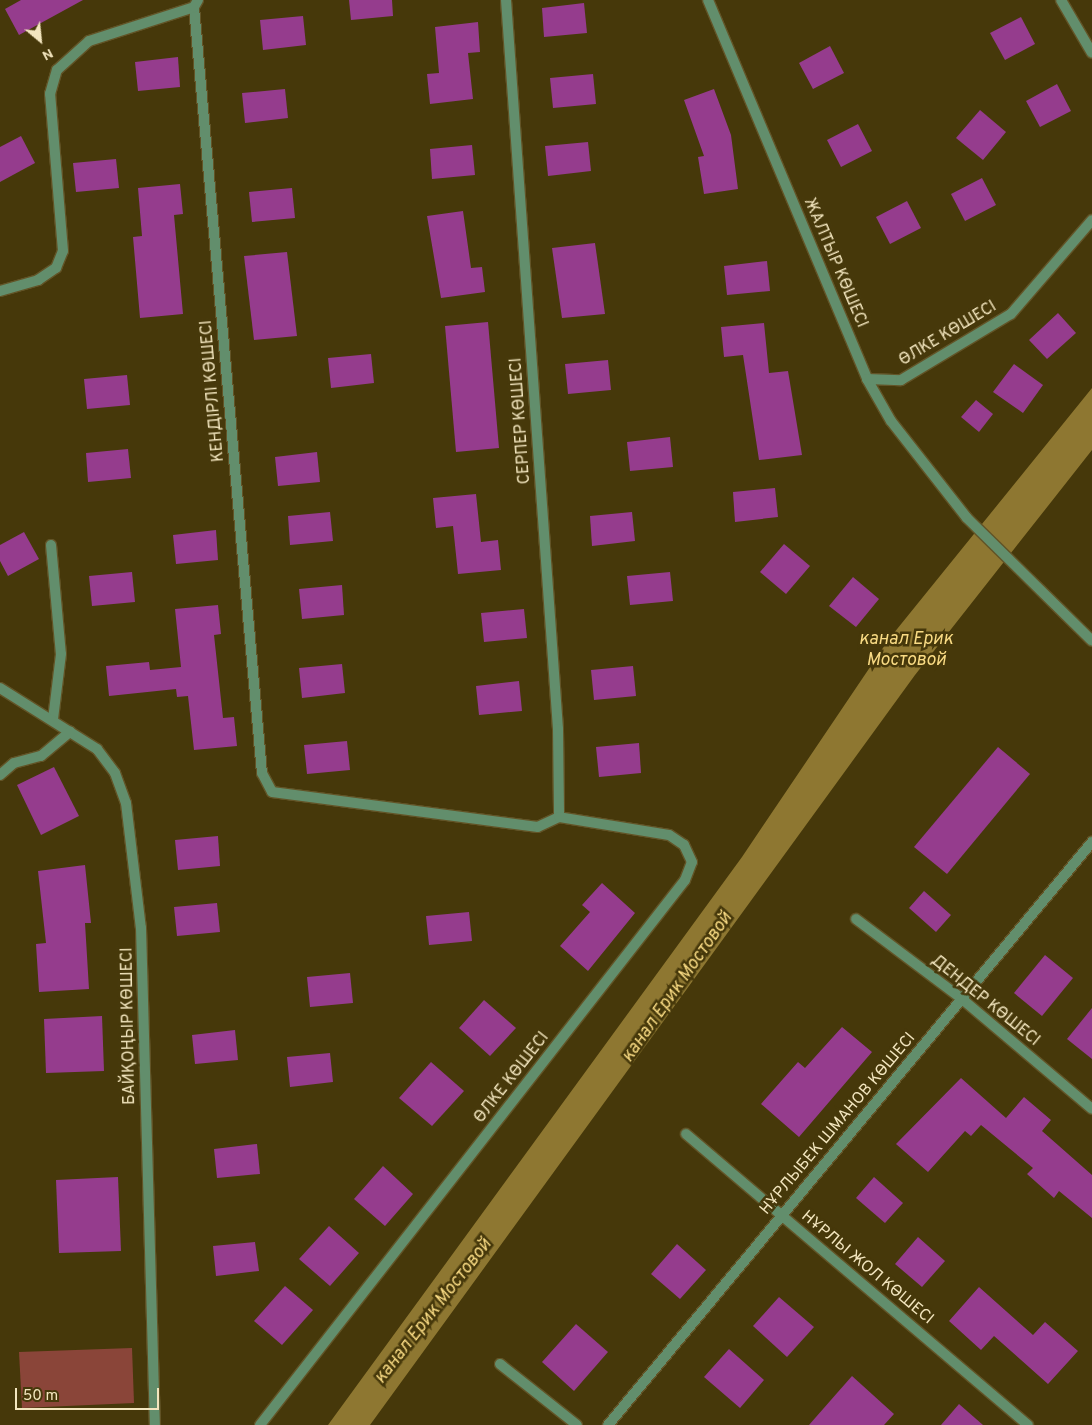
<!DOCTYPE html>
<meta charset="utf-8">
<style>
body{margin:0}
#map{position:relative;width:1092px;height:1425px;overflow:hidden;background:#46380a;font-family:Overpass,sans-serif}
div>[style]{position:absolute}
.green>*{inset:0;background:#8a4539}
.water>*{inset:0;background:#8e7731}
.building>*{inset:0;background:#953c8d}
.roads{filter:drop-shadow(1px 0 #625427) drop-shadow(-1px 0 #625427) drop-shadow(0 1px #625427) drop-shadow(0 -1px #625427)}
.lane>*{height:10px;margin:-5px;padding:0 5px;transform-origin:5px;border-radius:5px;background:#628e6c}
.street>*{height:10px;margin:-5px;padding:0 5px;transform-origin:5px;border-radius:5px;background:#628e6c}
span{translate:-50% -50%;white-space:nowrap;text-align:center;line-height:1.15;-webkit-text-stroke:5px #46380a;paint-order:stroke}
.street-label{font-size:16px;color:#f3e6bf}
.water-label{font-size:18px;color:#f9db84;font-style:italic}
.north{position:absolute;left:15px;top:15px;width:50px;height:50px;-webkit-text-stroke:4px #46380a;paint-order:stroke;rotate:152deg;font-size:14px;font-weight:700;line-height:20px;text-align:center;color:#f3e6bf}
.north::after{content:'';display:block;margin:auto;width:18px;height:22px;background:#f3e6bf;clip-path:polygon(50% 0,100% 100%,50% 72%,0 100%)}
.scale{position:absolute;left:15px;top:1388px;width:144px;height:22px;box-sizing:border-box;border:2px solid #f3e6bf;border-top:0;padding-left:6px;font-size:15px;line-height:18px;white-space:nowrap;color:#f3e6bf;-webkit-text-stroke:4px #46380a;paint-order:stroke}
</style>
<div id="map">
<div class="green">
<div style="clip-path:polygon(132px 1348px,134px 1403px,22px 1408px,19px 1352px)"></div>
</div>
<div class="water">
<div style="clip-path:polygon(1092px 388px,1092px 450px,915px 675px,370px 1425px,328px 1425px,742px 857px,889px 639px)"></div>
</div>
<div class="building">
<div style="clip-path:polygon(21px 0,83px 0,19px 35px,5px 9px)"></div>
<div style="clip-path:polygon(349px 0,392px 0,393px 16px,351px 20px)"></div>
<div style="clip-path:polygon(584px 3px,587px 33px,544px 37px,542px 8px)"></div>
<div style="clip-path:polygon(303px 16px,306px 45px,263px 50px,260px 20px)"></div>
<div style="clip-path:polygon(1021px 17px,1035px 44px,1005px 60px,990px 33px)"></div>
<div style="clip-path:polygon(478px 22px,480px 52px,468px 53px,473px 99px,430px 104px,427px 74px,439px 73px,435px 27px)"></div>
<div style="clip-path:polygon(830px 46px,844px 73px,813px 89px,799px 63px)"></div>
<div style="clip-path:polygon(178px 57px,180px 87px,138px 91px,135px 62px)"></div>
<div style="clip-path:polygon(593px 74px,596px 104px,553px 108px,550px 78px)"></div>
<div style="clip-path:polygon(1057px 84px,1071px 111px,1040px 127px,1026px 101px)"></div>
<div style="clip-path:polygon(285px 89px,288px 118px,245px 123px,242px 93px)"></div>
<div style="clip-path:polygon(714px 89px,731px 135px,738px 189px,704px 194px,698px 157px,704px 156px,684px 100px)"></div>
<div style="clip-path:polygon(980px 110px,1006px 132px,983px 160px,956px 138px)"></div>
<div style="clip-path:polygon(858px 124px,872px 151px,841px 167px,827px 140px)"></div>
<div style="clip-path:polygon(21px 136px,35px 163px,0 182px,0 147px)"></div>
<div style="clip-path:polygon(588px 142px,591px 171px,548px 176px,545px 146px)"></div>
<div style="clip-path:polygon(472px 145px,475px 175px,432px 179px,430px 149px)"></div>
<div style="clip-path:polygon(116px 159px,119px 188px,76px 192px,73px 163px)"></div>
<div style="clip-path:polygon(982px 178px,996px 205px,965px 221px,951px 194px)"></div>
<div style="clip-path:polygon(180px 184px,183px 214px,174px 215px,183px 314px,140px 318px,133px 237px,142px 236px,138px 188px)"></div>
<div style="clip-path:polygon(292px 188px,295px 218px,252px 222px,249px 192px)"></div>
<div style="clip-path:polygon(907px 201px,921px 228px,890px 244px,876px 217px)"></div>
<div style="clip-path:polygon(463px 211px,471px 268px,482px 267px,485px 292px,441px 298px,427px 216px)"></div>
<div style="clip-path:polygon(595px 243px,605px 314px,562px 318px,552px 248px)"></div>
<div style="clip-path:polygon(287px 252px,297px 336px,254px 340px,244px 256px)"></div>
<div style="clip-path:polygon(767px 261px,770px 291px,727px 295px,724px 266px)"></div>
<div style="clip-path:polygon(1058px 313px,1076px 333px,1047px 359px,1029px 340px)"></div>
<div style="clip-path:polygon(488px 322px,499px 448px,456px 452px,445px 326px)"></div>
<div style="clip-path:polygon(764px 323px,769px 373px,788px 371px,802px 455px,759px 460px,743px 355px,724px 357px,721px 327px)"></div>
<div style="clip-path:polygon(371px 354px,374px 383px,331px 388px,328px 358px)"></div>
<div style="clip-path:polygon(608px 360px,611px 390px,568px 394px,565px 364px)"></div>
<div style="clip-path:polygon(1014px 364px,1043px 385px,1023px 413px,993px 392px)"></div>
<div style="clip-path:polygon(127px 375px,130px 405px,87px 409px,84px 379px)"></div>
<div style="clip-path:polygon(976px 400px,993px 414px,979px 432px,961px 417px)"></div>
<div style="clip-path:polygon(670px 437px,673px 467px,630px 471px,627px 442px)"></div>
<div style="clip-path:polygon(128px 449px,131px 478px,88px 482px,86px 453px)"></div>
<div style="clip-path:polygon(317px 452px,320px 482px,278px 486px,275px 457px)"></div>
<div style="clip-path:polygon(775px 488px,778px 517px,735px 522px,733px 492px)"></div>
<div style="clip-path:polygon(476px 494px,481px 542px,498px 540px,501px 570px,458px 574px,453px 526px,436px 528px,433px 498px)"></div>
<div style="clip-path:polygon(330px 512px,333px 541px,290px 545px,288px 516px)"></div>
<div style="clip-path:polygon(632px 512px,635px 541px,592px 546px,590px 516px)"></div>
<div style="clip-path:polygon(216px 530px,218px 560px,176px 564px,173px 535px)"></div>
<div style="clip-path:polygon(24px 532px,39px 559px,8px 576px,0 561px,0 545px)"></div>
<div style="clip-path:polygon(784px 544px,810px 566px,786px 594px,760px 572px)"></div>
<div style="clip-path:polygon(132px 572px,135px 602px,92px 606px,89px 576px)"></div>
<div style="clip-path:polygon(670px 572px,673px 601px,630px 605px,627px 576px)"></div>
<div style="clip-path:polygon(853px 577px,879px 599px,856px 627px,829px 606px)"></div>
<div style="clip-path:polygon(342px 585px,344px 615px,302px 619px,299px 589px)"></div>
<div style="clip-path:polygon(218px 605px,221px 634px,214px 635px,223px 718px,234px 717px,237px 746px,194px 750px,188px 696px,177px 697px,176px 689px,109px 696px,106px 666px,149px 662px,150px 670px,181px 667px,175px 609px)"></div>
<div style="clip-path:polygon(524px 609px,527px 638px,484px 642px,481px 613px)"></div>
<div style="clip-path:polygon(342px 664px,345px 693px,302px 698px,299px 668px)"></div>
<div style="clip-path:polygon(633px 666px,636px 696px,594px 700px,591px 670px)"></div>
<div style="clip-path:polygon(519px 681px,522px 711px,479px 715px,476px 686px)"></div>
<div style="clip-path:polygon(347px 741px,350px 770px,307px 774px,304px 745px)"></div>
<div style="clip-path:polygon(639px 743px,641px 773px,599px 777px,596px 747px)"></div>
<div style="clip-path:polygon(998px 747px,1030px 774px,947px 874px,914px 847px)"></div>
<div style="clip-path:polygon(54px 767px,79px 816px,41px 835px,17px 785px)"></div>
<div style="clip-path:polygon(218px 836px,220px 866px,178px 870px,175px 840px)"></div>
<div style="clip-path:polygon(85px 865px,91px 923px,85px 923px,89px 989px,39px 992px,36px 944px,46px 943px,38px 871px)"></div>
<div style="clip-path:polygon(602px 883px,635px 913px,588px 971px,560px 946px,590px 912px,582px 905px)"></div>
<div style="clip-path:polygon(924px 891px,951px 915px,936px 932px,909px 908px)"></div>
<div style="clip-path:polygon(217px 903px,220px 932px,177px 936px,174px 907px)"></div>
<div style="clip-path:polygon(469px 912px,472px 941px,429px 945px,426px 916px)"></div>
<div style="clip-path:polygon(1045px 955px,1073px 978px,1042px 1016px,1014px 993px)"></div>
<div style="clip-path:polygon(350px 973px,353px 1003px,310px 1007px,307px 977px)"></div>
<div style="clip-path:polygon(484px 1000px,516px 1028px,490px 1056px,459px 1028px)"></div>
<div style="clip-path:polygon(1092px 1008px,1092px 1059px,1067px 1039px)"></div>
<div style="clip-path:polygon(102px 1016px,104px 1071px,46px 1073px,44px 1019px)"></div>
<div style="clip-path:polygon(842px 1027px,872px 1052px,799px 1137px,761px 1104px,798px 1062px,805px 1068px)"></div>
<div style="clip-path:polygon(235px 1030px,238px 1060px,195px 1064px,192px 1035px)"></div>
<div style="clip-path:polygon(330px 1053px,333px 1082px,290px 1087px,287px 1057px)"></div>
<div style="clip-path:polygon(431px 1062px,464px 1091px,432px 1126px,399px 1098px)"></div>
<div style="clip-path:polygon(961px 1078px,1006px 1118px,1024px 1097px,1051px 1120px,1042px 1131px,1092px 1175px,1092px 1218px,1059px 1191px,1054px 1198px,1027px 1174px,1033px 1168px,981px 1125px,971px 1136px,965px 1131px,928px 1172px,896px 1144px)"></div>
<div style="clip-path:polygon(257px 1144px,260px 1174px,217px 1178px,214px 1149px)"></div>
<div style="clip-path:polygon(383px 1166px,413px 1194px,385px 1226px,354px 1199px)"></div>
<div style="clip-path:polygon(118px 1177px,121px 1251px,59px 1253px,56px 1180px)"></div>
<div style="clip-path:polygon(874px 1177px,903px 1203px,885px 1223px,856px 1198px)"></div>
<div style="clip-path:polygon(329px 1226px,359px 1253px,330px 1286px,299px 1259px)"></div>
<div style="clip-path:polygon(918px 1237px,945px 1261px,922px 1287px,895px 1264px)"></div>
<div style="clip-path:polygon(255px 1242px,259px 1271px,216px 1276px,213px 1246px)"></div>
<div style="clip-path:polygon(677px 1244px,706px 1270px,680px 1299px,651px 1274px)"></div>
<div style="clip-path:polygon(285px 1286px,313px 1310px,282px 1345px,254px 1321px)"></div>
<div style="clip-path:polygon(979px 1287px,1033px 1335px,1045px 1322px,1078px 1351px,1048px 1384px,994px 1336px,981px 1350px,949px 1321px)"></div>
<div style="clip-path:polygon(779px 1297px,814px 1327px,787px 1357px,753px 1326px)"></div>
<div style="clip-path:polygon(576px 1324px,608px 1352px,574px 1391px,542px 1362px)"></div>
<div style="clip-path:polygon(729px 1349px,764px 1380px,740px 1408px,704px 1377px)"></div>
<div style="clip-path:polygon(852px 1376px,894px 1414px,884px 1425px,809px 1425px)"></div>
<div style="clip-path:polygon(959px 1404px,983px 1425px,941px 1425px)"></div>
</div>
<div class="roads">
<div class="lane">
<div style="left:262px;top:773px;width:21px;rotate:62deg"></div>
<div style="left:272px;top:792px;width:268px;rotate:7.5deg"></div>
</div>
<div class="street">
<div style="left:506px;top:0;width:731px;rotate:85.92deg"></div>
<div style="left:558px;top:729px;width:88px;rotate:89.3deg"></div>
<div style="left:559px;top:817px;width:23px;rotate:155deg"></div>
<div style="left:708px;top:0;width:411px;rotate:67.2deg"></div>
<div style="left:867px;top:379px;width:48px;rotate:60.3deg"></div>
<div style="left:891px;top:421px;width:123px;rotate:51.9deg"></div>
<div style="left:967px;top:518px;width:175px;rotate:44.5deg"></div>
<div style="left:1061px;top:0;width:61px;rotate:59.7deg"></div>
<div style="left:194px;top:7px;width:769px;rotate:84.93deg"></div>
<div style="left:0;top:291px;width:40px;rotate:-16deg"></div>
<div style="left:38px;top:280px;width:22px;rotate:-34deg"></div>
<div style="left:56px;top:268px;width:18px;rotate:-68deg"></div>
<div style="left:63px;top:251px;width:158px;rotate:-94.7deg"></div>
<div style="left:50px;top:94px;width:25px;rotate:-74deg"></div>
<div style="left:57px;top:70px;width:43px;rotate:-42.2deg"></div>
<div style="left:89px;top:41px;width:110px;rotate:-17.9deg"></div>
<div style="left:194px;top:7px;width:8px;rotate:-60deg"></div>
<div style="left:867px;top:379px;width:34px;rotate:2deg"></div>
<div style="left:901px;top:380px;width:128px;rotate:-31deg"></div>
<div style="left:1011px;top:314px;width:124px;rotate:-49.2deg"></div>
<div style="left:51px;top:545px;width:109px;rotate:84.8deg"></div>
<div style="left:61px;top:654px;width:65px;rotate:97deg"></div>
<div style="left:0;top:688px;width:115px;rotate:32.2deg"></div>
<div style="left:97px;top:749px;width:30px;rotate:53deg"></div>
<div style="left:115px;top:773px;width:32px;rotate:70deg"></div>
<div style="left:126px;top:803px;width:126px;rotate:83.2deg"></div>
<div style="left:141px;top:928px;width:497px;rotate:88.4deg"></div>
<div style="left:0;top:775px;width:18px;rotate:-41deg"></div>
<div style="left:14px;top:763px;width:28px;rotate:-15deg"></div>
<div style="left:41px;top:756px;width:38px;rotate:-40deg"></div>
<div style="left:856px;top:919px;width:133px;rotate:37deg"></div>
<div style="left:962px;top:999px;width:170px;rotate:40.2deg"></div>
<div style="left:686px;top:1134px;width:449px;rotate:40.4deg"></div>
<div style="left:500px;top:1364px;width:98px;rotate:38.4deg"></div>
<div style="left:260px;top:1425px;width:691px;rotate:-52.05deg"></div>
<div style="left:685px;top:880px;width:19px;rotate:-69deg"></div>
<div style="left:692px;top:862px;width:19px;rotate:-115deg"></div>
<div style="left:684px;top:845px;width:18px;rotate:-146deg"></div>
<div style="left:669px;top:835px;width:111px;rotate:-170.7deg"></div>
<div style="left:608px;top:1425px;width:758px;rotate:-50.3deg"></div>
</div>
</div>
<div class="street-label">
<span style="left:835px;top:263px;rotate:67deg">ЖАЛТЫР КӨШЕСІ</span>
<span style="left:948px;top:334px;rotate:-31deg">ӨЛКЕ КӨШЕСІ</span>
<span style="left:213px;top:391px;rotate:-95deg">КЕНДІРЛІ КӨШЕСІ</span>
<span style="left:521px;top:421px;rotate:-94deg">СЕРПЕР КӨШЕСІ</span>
<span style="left:985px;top:1001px;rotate:39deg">ДЕНДЕР КӨШЕСІ</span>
<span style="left:129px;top:1026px;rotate:-91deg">БАЙҚОҢЫР КӨШЕСI</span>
<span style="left:512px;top:1078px;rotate:-52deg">ӨЛКЕ КӨШЕСІ</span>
<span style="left:838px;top:1124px;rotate:-50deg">НҰРЛЫБЕК ШМАНОВ КӨШЕСІ</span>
<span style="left:867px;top:1268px;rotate:40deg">НҰРЛЫ ЖОЛ КӨШЕСІ</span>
</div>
<div class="water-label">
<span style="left:906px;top:651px">канал Ерик<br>Мостовой</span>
<span style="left:678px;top:988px;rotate:-55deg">канал Ерик Мостовой</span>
<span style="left:434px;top:1312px;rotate:-52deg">канал Ерик Мостовой</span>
</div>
<div class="north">N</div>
<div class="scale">50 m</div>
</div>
